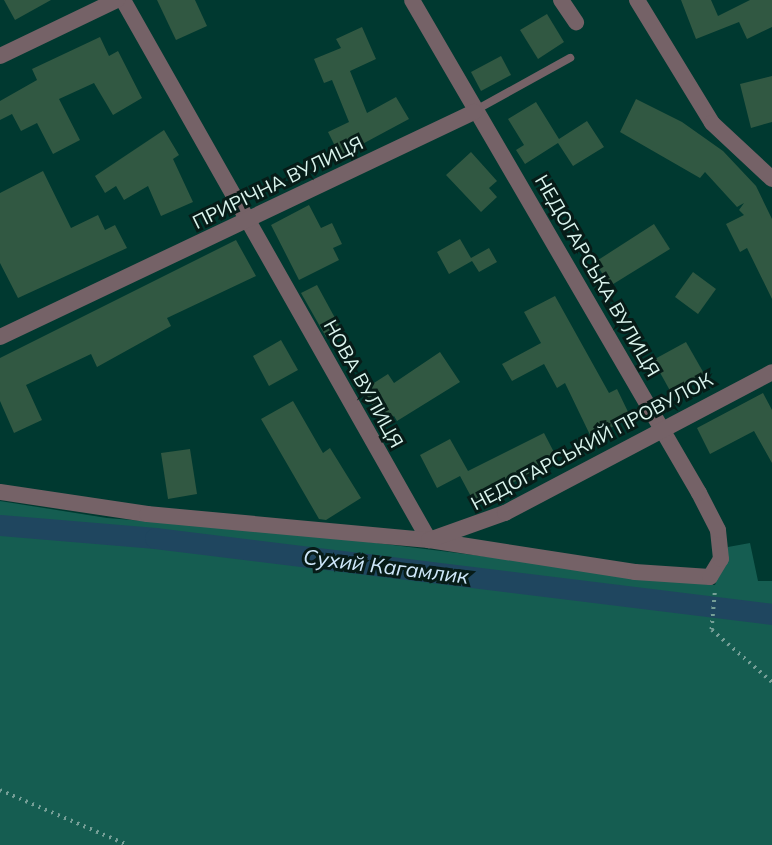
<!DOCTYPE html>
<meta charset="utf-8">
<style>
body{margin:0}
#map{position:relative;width:772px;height:845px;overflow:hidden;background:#003930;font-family:Mulish,sans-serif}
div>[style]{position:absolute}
.green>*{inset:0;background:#155d51}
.canal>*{height:21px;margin:-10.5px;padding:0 10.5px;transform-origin:10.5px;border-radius:10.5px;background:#1f465f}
.building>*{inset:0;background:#315842}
.path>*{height:3.5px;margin-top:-1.75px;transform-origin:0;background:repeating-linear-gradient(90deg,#769f97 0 2px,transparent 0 7px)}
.lane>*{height:8px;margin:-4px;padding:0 4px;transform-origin:4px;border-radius:4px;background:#756267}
.street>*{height:16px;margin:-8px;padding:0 8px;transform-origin:8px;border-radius:8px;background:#756267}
span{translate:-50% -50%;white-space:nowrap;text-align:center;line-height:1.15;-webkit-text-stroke:6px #071c18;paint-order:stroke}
.street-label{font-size:19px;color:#dbf5ee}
.water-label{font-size:21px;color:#cee7f9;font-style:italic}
</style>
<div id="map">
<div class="green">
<div style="clip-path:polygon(0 501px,107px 518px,312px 535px,715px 585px,728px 547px,750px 543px,758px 581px,772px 581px,772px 845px,0 845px)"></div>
</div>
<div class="canal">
<div style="left:0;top:525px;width:156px;rotate:4.8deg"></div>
<div style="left:155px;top:538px;width:622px;rotate:7.02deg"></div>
</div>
<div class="building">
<div style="clip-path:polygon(4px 0,51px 0,15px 20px)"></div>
<div style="clip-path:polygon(157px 0,195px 0,207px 26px,176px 40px)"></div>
<div style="clip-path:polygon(681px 0,711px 0,718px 16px,750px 0,772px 0,772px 27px,747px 39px,739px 22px,696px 39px)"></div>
<div style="clip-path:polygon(547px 14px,564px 42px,538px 59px,520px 30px)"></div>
<div style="clip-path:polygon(362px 27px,376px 59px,350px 71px,367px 113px,396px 97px,409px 119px,340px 156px,328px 132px,349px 122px,332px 80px,324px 83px,314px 59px,341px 48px,336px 39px)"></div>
<div style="clip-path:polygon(100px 37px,109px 56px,118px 51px,142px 98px,113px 115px,94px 83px,59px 99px,80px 140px,53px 154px,37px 123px,21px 131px,12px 114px,0 120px,0 101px,37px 80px,32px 69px)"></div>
<div style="clip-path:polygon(501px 56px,511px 75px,481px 91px,471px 72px)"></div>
<div style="clip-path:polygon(772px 76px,772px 122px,751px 128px,740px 84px)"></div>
<div style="clip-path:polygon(636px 99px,682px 122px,723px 151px,756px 186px,772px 219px,772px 299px,747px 248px,740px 252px,726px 224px,744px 215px,739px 210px,744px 203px,737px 207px,705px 172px,700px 178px,620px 132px)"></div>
<div style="clip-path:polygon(536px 102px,559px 139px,587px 121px,604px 147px,573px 166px,558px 143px,525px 164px,516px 150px,524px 145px,508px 119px)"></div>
<div style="clip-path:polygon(164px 130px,179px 155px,173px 159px,193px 202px,161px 216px,148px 186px,124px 200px,116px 186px,105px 193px,95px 176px)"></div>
<div style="clip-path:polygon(471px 152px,497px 181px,489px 188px,497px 197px,481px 212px,446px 175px)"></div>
<div style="clip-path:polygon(43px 171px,71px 228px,98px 215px,105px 230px,115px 225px,127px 248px,18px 298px,0 263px,0 193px)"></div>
<div style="clip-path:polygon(309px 205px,321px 228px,332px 223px,342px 244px,333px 248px,339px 260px,299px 280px,271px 225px)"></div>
<div style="clip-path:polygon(654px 224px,670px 249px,610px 286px,595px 262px)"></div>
<div style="clip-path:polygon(460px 239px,471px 258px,489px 248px,497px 262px,479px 272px,472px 261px,449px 274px,437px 252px)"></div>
<div style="clip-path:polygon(236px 240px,256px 276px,167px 318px,171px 326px,97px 367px,91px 354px,26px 385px,42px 420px,14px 433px,0 401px,0 358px)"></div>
<div style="clip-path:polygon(693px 272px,716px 289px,698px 314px,675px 297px)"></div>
<div style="clip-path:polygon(317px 285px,341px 329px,326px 337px,301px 293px)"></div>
<div style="clip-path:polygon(555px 296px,609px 393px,617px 389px,631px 418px,591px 437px,565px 383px,557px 388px,544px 364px,512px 381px,502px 364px,541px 343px,524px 312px)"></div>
<div style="clip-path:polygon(281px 340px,298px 370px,269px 386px,253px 356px)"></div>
<div style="clip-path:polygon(686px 342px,706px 377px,673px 396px,653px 360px)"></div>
<div style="clip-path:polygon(440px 352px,460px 382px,397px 421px,394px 416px,383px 423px,363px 390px,388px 374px,394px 383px)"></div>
<div style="clip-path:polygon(763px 393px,772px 410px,772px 463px,754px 431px,710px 454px,697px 428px)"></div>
<div style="clip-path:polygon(293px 401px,323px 453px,330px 448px,361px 498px,326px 520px,319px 519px,261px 419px)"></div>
<div style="clip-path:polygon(544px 433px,557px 458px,475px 504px,460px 476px,437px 488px,420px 455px,450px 439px,468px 471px)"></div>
<div style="clip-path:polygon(190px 449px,197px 494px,168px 499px,161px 453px)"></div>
</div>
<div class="path">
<div style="left:715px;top:593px;width:37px;rotate:95deg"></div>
<div style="left:712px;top:630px;width:79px;rotate:40.9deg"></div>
<div style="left:0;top:790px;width:139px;rotate:23.3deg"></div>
</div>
<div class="lane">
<div style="left:474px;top:111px;width:110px;rotate:-28.9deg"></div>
</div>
<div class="street">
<div style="left:123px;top:0;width:621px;rotate:60.46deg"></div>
<div style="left:429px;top:540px;width:208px;rotate:8.8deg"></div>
<div style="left:635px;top:572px;width:75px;rotate:3.8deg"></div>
<div style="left:710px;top:577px;width:21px;rotate:-59deg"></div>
<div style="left:721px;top:559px;width:29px;rotate:-96deg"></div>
<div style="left:718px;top:530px;width:42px;rotate:-117.2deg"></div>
<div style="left:699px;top:493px;width:570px;rotate:-120.21deg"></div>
<div style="left:561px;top:0;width:27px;rotate:56deg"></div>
<div style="left:637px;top:0;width:144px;rotate:58.6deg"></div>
<div style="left:712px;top:123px;width:82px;rotate:43deg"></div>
<div style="left:0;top:56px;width:130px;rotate:-25.6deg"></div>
<div style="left:0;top:337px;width:525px;rotate:-25.39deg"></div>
<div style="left:0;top:492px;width:149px;rotate:8.5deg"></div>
<div style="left:147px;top:514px;width:283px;rotate:5.3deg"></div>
<div style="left:429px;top:540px;width:81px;rotate:-19.6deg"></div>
<div style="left:505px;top:513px;width:302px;rotate:-27.8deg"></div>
</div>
<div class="street-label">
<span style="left:278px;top:183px;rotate:-26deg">ПРИРІЧНА ВУЛИЦЯ</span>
<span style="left:597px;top:276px;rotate:60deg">НЕДОГАРСЬКА ВУЛИЦЯ</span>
<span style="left:363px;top:384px;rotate:61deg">НОВА ВУЛИЦЯ</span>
<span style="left:592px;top:442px;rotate:-28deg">НЕДОГАРСЬКИЙ ПРОВУЛОК</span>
</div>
<div class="water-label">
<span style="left:386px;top:566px;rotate:7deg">Сухий Кагамлик</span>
</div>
</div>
